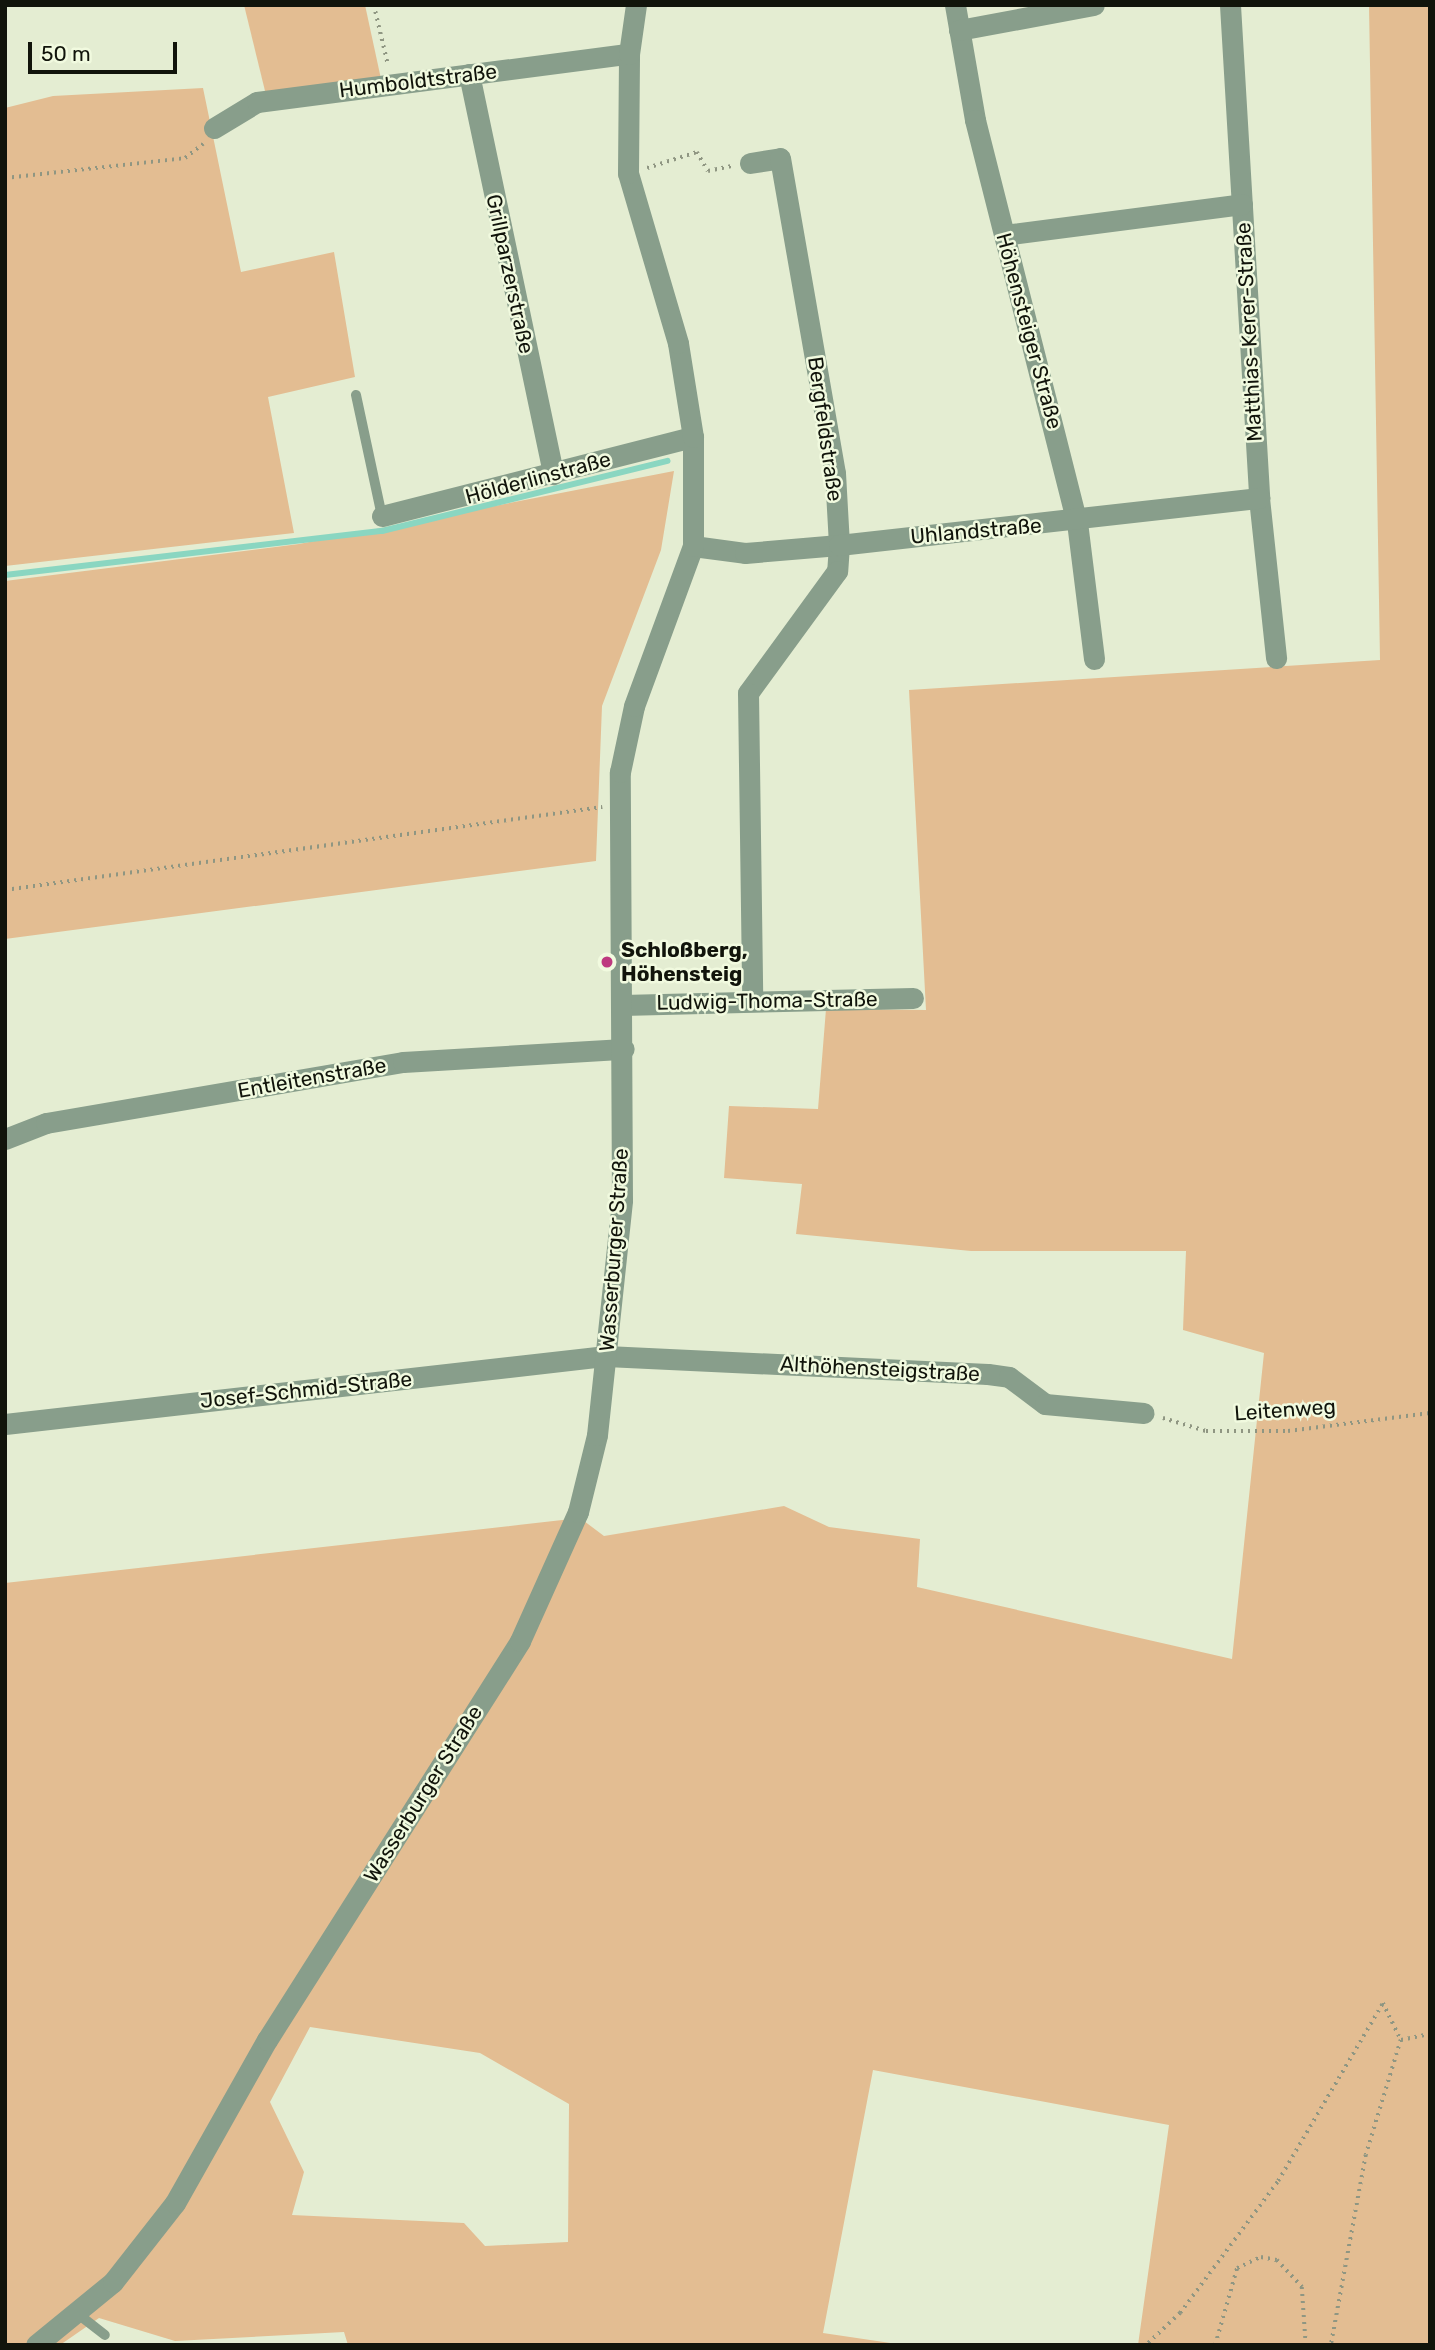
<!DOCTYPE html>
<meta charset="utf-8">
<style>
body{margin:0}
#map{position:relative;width:1435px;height:2350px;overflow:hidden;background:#e4edd2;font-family:Rubik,sans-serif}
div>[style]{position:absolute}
.green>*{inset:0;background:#e3bd92}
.stream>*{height:6px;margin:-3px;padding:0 3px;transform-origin:3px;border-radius:3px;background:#8ad6c1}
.path>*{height:3.5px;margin-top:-1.75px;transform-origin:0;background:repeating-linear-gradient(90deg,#8f9682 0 2px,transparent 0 7px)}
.lane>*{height:10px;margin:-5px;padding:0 5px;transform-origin:5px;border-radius:5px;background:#889e8b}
.street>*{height:21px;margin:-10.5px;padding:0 10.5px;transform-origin:10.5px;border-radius:10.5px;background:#889e8b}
.dots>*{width:19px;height:19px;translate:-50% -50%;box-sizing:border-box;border:4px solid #f1fadf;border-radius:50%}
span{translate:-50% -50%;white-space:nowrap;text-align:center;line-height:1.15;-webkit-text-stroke:5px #f1fadf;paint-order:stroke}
.street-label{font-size:21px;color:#11140b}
.poi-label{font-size:21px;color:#11140b;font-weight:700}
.left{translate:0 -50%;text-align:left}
.frame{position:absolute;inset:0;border:7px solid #11140b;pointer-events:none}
.scale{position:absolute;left:28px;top:42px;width:149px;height:32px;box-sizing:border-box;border:4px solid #11140b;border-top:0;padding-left:9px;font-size:21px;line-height:24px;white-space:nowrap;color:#11140b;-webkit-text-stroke:5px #f1fadf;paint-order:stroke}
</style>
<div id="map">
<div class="green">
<div style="clip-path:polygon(244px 5px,365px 5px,381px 79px,266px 95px)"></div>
<div style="clip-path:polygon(evenodd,1369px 5px,1430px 5px,1430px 2345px,1138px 2345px,1169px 2125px,873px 2070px,823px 2333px,904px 2345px,348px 2345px,344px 2332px,175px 2341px,99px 2318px,60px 2345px,5px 2345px,5px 1583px,580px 1518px,604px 1536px,784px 1506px,829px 1527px,920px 1539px,917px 1587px,1232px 1659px,1264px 1353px,1183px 1330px,1186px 1251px,971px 1251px,796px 1234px,802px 1184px,724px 1178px,729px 1106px,818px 1109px,826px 1009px,926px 1010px,909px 690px,1380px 660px,1369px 5px,310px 2027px,480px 2053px,569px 2104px,568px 2242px,485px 2246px,464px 2223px,292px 2215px,304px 2172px,270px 2102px,310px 2027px)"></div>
<div style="clip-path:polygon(203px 88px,241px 272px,334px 252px,355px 377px,268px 397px,294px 533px,5px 566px,5px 108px,53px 96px)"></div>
<div style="clip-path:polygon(674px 471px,661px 550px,602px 706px,596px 861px,5px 939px,5px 581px,299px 544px)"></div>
</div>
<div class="stream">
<div style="left:5px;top:575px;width:380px;rotate:-6.7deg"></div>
<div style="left:382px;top:531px;width:294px;rotate:-13.8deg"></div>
</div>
<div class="path">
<div style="left:374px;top:5px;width:61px;rotate:76.7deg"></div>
<div style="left:647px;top:168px;width:52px;rotate:-17.7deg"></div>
<div style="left:697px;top:152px;width:22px;rotate:60deg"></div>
<div style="left:708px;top:171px;width:24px;rotate:-12deg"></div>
<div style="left:5px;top:178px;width:181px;rotate:-6.3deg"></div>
<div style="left:185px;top:158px;width:23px;rotate:-38deg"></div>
<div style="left:5px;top:890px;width:603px;rotate:-7.92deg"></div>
<div style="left:1163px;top:1418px;width:45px;rotate:16.8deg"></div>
<div style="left:1206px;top:1431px;width:82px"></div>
<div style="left:1288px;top:1431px;width:143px;rotate:-7.2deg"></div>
<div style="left:1401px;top:2040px;width:30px;rotate:-12deg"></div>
<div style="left:1148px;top:2343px;width:44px;rotate:-43.2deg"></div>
<div style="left:1180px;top:2313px;width:164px;rotate:-53.4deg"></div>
<div style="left:1278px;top:2181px;width:207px;rotate:-59.5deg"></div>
<div style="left:1383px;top:2003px;width:41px;rotate:64.1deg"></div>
<div style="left:1401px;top:2040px;width:120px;rotate:106.9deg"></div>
<div style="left:1366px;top:2155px;width:193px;rotate:100.4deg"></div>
<div style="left:1215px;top:2345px;width:80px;rotate:-74.1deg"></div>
<div style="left:1237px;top:2268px;width:26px;rotate:-25deg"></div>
<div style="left:1261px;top:2257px;width:16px;rotate:11deg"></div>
<div style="left:1277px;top:2260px;width:37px;rotate:47deg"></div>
<div style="left:1302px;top:2287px;width:58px;rotate:86.1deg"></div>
</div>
<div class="lane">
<div style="left:356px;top:395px;width:124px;rotate:77.9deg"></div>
<div style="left:78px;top:2314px;width:34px;rotate:38deg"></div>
</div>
<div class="street">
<div style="left:955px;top:5px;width:117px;rotate:80.1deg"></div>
<div style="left:975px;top:120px;width:415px;rotate:75.8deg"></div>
<div style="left:1077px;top:522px;width:138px;rotate:82.9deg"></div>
<div style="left:1230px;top:5px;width:494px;rotate:86.6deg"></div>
<div style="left:1259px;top:498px;width:161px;rotate:83.9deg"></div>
<div style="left:959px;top:30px;width:137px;rotate:-10.5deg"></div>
<div style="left:469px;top:74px;width:409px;rotate:78.1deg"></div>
<div style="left:214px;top:128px;width:50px;rotate:-31.2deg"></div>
<div style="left:257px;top:102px;width:375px;rotate:-7.4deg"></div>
<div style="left:750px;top:163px;width:30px;rotate:-9deg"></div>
<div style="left:780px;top:158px;width:320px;rotate:80.1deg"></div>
<div style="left:835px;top:473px;width:72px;rotate:86.8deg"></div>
<div style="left:839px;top:545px;width:26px;rotate:94deg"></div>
<div style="left:837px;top:571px;width:151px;rotate:126.1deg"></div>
<div style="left:748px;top:693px;width:305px;rotate:89.2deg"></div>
<div style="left:1004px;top:235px;width:240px;rotate:-7.4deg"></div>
<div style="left:382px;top:516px;width:321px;rotate:-14.3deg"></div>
<div style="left:693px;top:546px;width:52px;rotate:7.7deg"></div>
<div style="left:745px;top:553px;width:94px;rotate:-4.9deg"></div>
<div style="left:839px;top:545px;width:423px;rotate:-6.4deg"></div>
<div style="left:622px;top:1005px;width:291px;rotate:-1.4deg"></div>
<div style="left:5px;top:1139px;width:44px;rotate:-21.3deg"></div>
<div style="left:46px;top:1123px;width:362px;rotate:-9.7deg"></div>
<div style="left:403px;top:1062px;width:221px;rotate:-3.4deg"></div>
<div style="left:5px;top:1424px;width:605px;rotate:-6.46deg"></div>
<div style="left:606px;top:1356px;width:382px;rotate:2.7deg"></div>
<div style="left:988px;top:1374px;width:21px;rotate:8deg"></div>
<div style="left:1009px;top:1377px;width:45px;rotate:36.9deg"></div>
<div style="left:1045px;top:1404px;width:99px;rotate:5.2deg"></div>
<div style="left:36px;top:2345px;width:99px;rotate:-39.3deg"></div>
<div style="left:113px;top:2282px;width:100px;rotate:-51.9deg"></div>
<div style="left:175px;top:2203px;width:187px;rotate:-60.6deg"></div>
<div style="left:267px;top:2040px;width:472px;rotate:-57.6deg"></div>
<div style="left:520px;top:1641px;width:141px;rotate:-65.8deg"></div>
<div style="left:578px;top:1512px;width:79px;rotate:-76.1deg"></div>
<div style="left:597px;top:1435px;width:236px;rotate:-83.9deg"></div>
<div style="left:622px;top:1200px;width:428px;rotate:-90.3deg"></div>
<div style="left:620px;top:772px;width:67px;rotate:-78deg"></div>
<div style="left:634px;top:706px;width:171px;rotate:-69.8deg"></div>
<div style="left:693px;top:546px;width:109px;rotate:-90deg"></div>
<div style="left:693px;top:437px;width:95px;rotate:-99.1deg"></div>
<div style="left:678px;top:343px;width:177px;rotate:-106.4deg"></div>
<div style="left:628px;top:173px;width:119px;rotate:-89.5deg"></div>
<div style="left:629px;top:54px;width:49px;rotate:-81.9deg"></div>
</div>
<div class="dots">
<div style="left:607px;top:962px;background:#be3a7f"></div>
</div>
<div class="street-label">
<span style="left:418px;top:81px;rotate:-7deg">Humboldtstraße</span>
<span style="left:510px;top:274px;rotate:78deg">Grillparzerstraße</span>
<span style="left:1029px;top:331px;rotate:75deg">Höhensteiger Straße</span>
<span style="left:1249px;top:332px;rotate:-93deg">Matthias-Kerer-Straße</span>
<span style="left:825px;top:429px;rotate:82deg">Bergfeldstraße</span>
<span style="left:538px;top:478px;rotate:-15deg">Hölderlinstraße</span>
<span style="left:976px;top:531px;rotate:-5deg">Uhlandstraße</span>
<span style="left:767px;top:1001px;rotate:-1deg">Ludwig-Thoma-Straße</span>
<span style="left:312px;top:1078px;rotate:-10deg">Entleitenstraße</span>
<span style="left:614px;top:1250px;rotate:-86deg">Wasserburger Straße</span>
<span style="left:880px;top:1369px;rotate:3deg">Althöhensteigstraße</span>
<span style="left:306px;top:1390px;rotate:-6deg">Josef-Schmid-Straße</span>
<span style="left:1285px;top:1410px;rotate:-4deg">Leitenweg</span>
<span style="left:423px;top:1794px;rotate:-58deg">Wasserburger Straße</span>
</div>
<div class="poi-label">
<span class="left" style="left:621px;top:962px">Schloßberg,<br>Höhensteig</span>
</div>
<div class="frame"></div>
<div class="scale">50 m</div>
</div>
